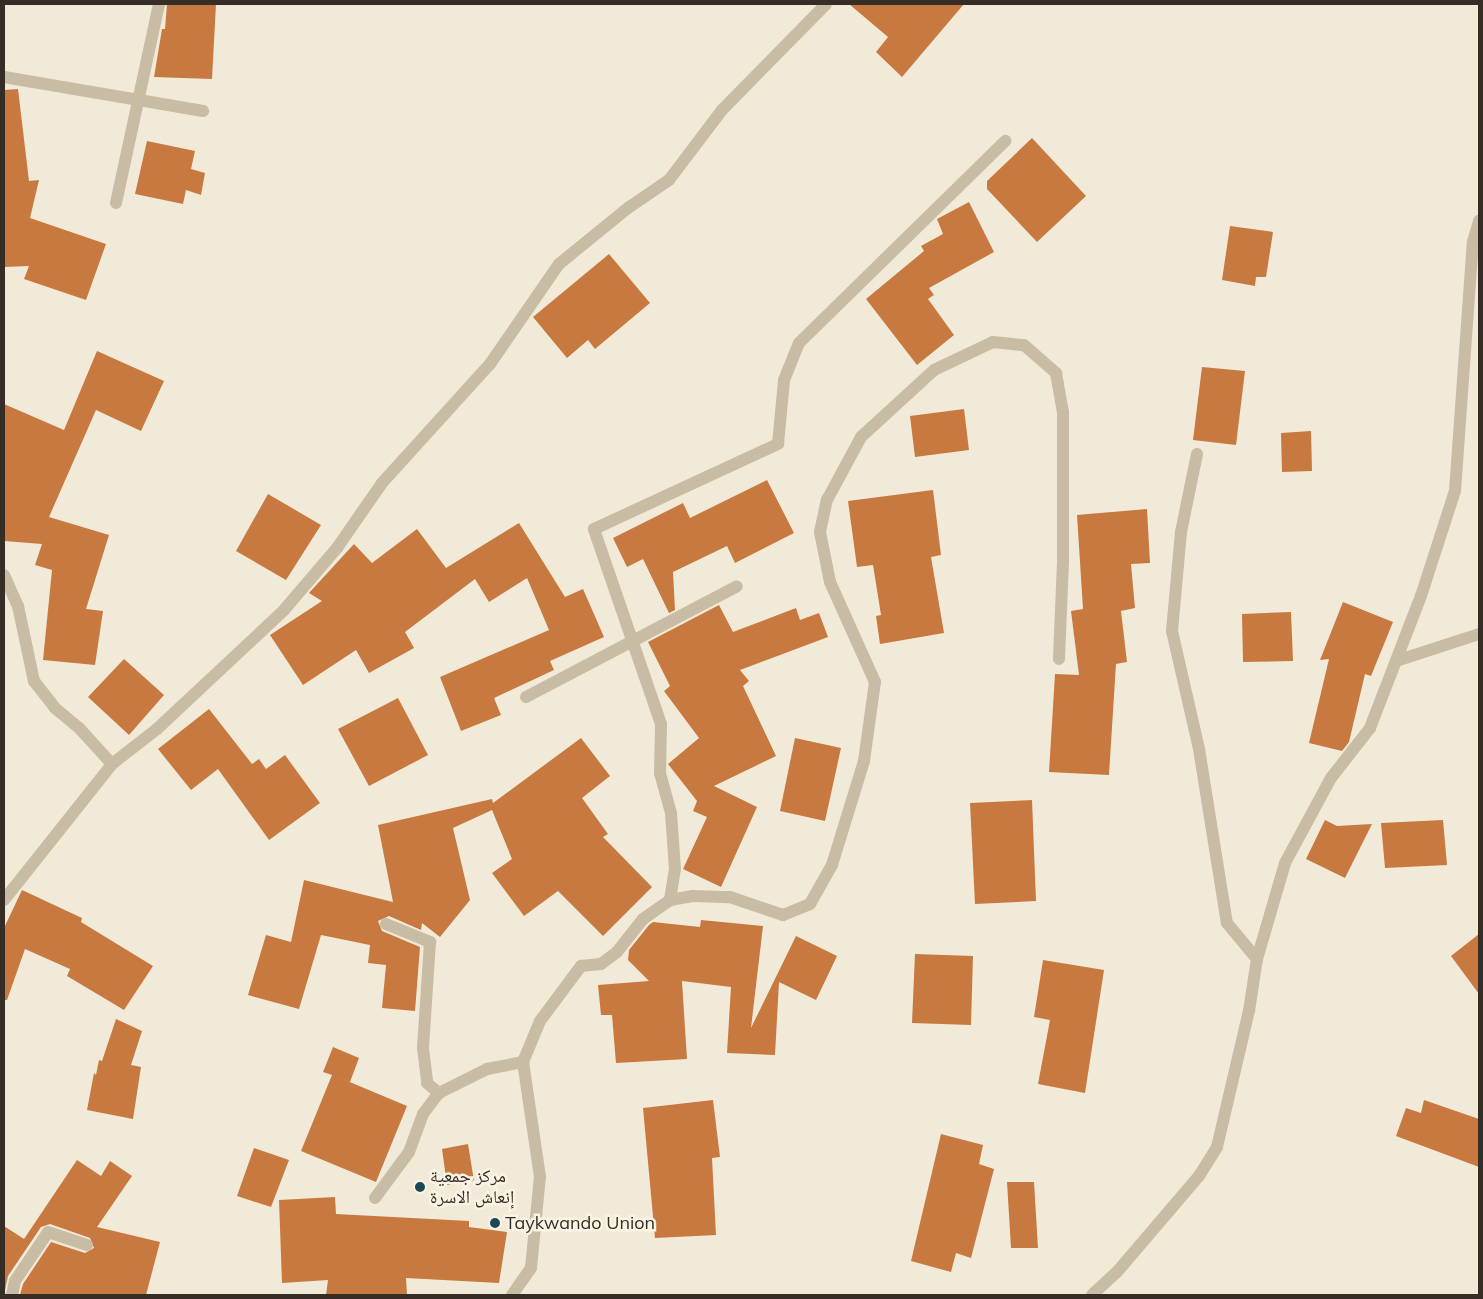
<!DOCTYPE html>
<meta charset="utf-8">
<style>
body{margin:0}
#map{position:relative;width:1483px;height:1299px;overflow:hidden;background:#f1ead8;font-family:Mulish,"Noto Naskh Arabic",sans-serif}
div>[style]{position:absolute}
.building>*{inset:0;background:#c87940}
.minor>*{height:12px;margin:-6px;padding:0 6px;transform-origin:6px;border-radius:6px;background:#c9bca4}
.dots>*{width:14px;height:14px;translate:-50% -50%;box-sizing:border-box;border:2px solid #f9f3e4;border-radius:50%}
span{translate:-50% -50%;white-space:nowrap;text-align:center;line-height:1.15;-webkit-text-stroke:5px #f9f3e4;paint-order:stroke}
.poi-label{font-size:18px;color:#352d26}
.left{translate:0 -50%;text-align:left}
.frame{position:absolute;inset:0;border:5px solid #352d26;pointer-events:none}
</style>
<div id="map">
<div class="building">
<div style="clip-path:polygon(167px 4px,216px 4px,212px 79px,154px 77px,162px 29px,165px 29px)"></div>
<div style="clip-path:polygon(849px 4px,964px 4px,902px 77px,876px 52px,888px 37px)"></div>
<div style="clip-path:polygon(18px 89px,29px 181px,39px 180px,30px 218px,106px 244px,86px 300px,24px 279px,29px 266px,4px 267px,4px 90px)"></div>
<div style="clip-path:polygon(1032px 138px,1086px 196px,1037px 242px,987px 189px,987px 181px)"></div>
<div style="clip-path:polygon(147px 141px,195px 151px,191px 169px,205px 173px,201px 195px,186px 190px,183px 204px,135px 194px)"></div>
<div style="clip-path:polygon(969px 202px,994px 252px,929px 288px,934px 295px,928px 299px,954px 335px,917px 365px,866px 299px,924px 251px,921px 246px,943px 234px,937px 219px)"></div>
<div style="clip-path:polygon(1230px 226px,1273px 232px,1266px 277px,1256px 277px,1255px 286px,1222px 280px)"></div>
<div style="clip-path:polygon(609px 254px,650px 303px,595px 349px,588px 340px,567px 358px,533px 317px)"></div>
<div style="clip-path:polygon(97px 351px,164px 381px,141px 431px,96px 410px,49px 517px,109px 535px,86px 609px,103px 611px,95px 665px,43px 660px,52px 570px,35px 565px,42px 544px,4px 541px,4px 404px,64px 430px)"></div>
<div style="clip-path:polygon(1202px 367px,1245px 371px,1236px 445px,1193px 440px)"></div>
<div style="clip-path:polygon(964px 409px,969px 450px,915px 457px,910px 416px)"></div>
<div style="clip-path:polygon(1311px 431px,1312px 471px,1282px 472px,1281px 433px)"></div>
<div style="clip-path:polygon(767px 480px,794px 533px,735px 563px,727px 546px,673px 572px,675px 610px,669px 613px,643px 559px,627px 567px,613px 538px,683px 503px,690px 518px)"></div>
<div style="clip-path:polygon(933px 490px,941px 555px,931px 557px,944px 633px,880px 644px,876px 616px,881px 615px,873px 565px,857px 567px,848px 501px)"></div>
<div style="clip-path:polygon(268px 494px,321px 525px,286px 580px,236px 551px)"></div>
<div style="clip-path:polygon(1147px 509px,1150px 563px,1131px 564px,1135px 608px,1121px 611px,1127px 662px,1116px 664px,1109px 775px,1049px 772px,1055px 674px,1079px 675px,1071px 611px,1083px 609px,1077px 515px)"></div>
<div style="clip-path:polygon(519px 523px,565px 597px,583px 589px,604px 637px,550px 661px,554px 670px,494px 698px,501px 715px,461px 731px,440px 677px,549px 630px,527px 578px,489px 602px,475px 579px,405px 632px,414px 648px,369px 673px,356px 650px,303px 685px,270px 635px,322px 601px,309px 593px,354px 544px,372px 563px,417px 529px,446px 568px)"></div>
<div style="clip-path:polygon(1343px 602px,1393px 622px,1371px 676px,1365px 674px,1349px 742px,1342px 751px,1309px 743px,1329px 659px,1320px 660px)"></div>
<div style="clip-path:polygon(719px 605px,733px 632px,796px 608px,800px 620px,819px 613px,828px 637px,740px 670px,749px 681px,743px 686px,776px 756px,714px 786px,757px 807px,721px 887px,683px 869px,707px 817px,693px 811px,697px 801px,668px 764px,699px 738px,664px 691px,670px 686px,648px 642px)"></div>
<div style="clip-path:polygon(1291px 612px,1293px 661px,1243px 662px,1242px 614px)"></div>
<div style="clip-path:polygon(124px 659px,164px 695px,129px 735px,88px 697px)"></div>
<div style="clip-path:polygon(398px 698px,428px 755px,369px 786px,338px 729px)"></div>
<div style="clip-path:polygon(209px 709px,252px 764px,259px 759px,266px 769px,285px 755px,320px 803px,269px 840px,218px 769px,191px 790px,158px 749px)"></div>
<div style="clip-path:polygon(581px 738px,610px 776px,582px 798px,608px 834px,603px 837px,652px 887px,603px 936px,558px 891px,524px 916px,492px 873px,512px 859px,492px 810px,453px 828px,470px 900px,440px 937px,422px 923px,421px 930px,389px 916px,378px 921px,382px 931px,420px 947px,415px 1011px,382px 1008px,386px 965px,368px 963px,370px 945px,321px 935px,299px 1009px,248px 995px,266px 935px,291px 942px,304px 880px,393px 902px,378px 825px,492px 799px,493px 803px)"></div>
<div style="clip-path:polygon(795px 738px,841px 748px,825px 821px,780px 811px)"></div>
<div style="clip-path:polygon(1032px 800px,1036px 901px,975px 904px,970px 803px)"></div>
<div style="clip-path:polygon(1325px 820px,1337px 826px,1372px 824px,1345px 878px,1306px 859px)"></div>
<div style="clip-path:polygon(1443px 820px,1447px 865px,1385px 868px,1381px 823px)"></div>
<div style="clip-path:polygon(22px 890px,82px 918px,81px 922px,153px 966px,124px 1010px,67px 976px,70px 969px,25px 949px,7px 1000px,4px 1000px,4px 928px)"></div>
<div style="clip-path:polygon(701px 920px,763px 926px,751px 1028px,796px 936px,837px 956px,816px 1000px,779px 982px,775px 1055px,727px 1053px,731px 987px,682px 981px,687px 1059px,616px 1063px,612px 1015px,601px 1015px,598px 985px,649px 981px,628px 960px,629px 950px,649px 925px,653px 922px,700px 927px)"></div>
<div style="clip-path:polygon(1479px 934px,1479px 994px,1451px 956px)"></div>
<div style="clip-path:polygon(915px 954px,973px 956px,971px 1025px,912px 1023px)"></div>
<div style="clip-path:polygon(1043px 960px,1104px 970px,1085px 1093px,1038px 1084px,1050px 1020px,1034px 1017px)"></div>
<div style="clip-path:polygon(116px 1019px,142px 1031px,131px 1065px,141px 1067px,133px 1119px,87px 1110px,94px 1073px,96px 1075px,99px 1060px,102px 1061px)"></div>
<div style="clip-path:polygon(333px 1047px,359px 1058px,350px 1082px,333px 1075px,407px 1106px,376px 1182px,301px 1151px,332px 1075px,323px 1072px)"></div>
<div style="clip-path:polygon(713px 1100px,720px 1157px,712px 1158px,716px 1235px,655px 1238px,643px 1108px)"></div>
<div style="clip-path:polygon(1424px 1100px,1479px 1119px,1479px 1167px,1396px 1136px,1406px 1108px,1421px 1113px)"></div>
<div style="clip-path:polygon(941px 1134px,983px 1145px,979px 1164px,994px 1169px,971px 1258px,956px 1253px,951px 1272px,911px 1261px)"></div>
<div style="clip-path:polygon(468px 1144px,474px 1181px,447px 1185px,442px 1149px)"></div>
<div style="clip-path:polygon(254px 1148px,289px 1160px,271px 1207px,237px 1196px)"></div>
<div style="clip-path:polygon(77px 1160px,101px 1176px,110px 1161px,132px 1176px,97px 1227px,160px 1242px,146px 1295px,20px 1295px,23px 1284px,51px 1242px,85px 1253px,94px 1248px,90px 1238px,50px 1224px,41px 1227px,8px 1276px,4px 1295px,4px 1226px,24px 1239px)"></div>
<div style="clip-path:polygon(1007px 1182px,1034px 1182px,1038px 1248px,1011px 1248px)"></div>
<div style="clip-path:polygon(335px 1197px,336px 1214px,469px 1221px,469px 1227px,507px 1232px,499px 1283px,406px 1278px,407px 1295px,326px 1295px,328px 1280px,282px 1283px,279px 1200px)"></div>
</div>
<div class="minor">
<div style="left:4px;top:77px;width:202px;rotate:9.7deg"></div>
<div style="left:116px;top:203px;width:204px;rotate:-77.8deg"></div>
<div style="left:1197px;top:454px;width:80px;rotate:101.6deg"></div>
<div style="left:1181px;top:532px;width:99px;rotate:95.2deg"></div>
<div style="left:1172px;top:631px;width:121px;rotate:77.1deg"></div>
<div style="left:1199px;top:749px;width:176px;rotate:80.9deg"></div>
<div style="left:1227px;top:923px;width:47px;rotate:50.2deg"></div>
<div style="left:4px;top:575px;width:34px;rotate:66deg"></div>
<div style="left:18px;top:606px;width:77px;rotate:78deg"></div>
<div style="left:34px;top:681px;width:34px;rotate:52deg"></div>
<div style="left:55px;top:708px;width:33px;rotate:40deg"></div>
<div style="left:80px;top:729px;width:47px;rotate:47.6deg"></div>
<div style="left:1396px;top:661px;width:87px;rotate:-18deg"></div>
<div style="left:526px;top:697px;width:238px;rotate:-27.7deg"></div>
<div style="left:4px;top:900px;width:174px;rotate:-51.5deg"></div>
<div style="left:112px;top:764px;width:57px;rotate:-37.9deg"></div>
<div style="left:157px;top:729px;width:174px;rotate:-43.1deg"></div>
<div style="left:284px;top:610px;width:82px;rotate:-49.5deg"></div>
<div style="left:337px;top:548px;width:79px;rotate:-55.3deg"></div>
<div style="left:382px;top:483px;width:161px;rotate:-47.8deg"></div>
<div style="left:490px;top:364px;width:121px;rotate:-55.4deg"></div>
<div style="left:559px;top:264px;width:89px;rotate:-39.1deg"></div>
<div style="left:628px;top:208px;width:50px;rotate:-34.3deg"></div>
<div style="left:669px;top:180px;width:88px;rotate:-52.9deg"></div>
<div style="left:722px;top:110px;width:148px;rotate:-45.5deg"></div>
<div style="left:670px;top:900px;width:31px;rotate:-81deg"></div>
<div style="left:675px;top:869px;width:56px;rotate:-94.1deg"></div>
<div style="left:671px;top:813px;width:41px;rotate:-105.4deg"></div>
<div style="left:660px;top:773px;width:49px;rotate:-88.8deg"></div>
<div style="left:661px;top:724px;width:206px;rotate:-109deg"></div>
<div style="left:594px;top:529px;width:203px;rotate:-24.8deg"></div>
<div style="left:778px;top:444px;width:64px;rotate:-84.6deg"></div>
<div style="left:784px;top:380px;width:40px;rotate:-68deg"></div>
<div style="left:799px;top:343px;width:289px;rotate:-44.4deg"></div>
<div style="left:386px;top:924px;width:48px;rotate:22.2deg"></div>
<div style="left:430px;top:942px;width:106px;rotate:93.8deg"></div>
<div style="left:423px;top:1048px;width:35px;rotate:83deg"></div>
<div style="left:427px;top:1083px;width:16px;rotate:40deg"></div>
<div style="left:375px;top:1198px;width:57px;rotate:-53.5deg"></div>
<div style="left:409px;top:1152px;width:40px;rotate:-69.8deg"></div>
<div style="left:423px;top:1114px;width:26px;rotate:-53deg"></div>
<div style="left:439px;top:1093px;width:54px;rotate:-26.6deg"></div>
<div style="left:487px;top:1069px;width:37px;rotate:-11deg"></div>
<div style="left:12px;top:1295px;width:14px;rotate:-78deg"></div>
<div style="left:15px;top:1281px;width:59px;rotate:-56deg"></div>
<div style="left:48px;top:1232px;width:41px;rotate:18.4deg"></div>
<div style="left:512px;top:1295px;width:33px;rotate:-55deg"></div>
<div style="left:531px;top:1268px;width:91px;rotate:-84.4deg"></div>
<div style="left:540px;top:1177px;width:116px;rotate:-98.4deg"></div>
<div style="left:523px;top:1062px;width:44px;rotate:-67.5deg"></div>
<div style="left:540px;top:1021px;width:69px;rotate:-53.3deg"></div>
<div style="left:581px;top:966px;width:20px;rotate:-6deg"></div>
<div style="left:601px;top:964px;width:20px;rotate:-37deg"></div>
<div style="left:617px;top:952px;width:42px;rotate:-51.8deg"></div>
<div style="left:643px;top:919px;width:33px;rotate:-35deg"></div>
<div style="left:670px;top:900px;width:23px;rotate:-10deg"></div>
<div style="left:693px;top:896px;width:37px;rotate:2deg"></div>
<div style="left:730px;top:897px;width:56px;rotate:18.8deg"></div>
<div style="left:783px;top:915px;width:29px;rotate:-22deg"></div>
<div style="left:810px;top:904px;width:45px;rotate:-60.6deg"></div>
<div style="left:832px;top:865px;width:109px;rotate:-72.9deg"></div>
<div style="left:864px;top:761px;width:80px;rotate:-82.1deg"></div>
<div style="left:875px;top:682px;width:110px;rotate:-114.2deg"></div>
<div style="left:830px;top:582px;width:51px;rotate:-101.3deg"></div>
<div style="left:820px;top:532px;width:33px;rotate:-78deg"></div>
<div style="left:827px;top:500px;width:72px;rotate:-61.6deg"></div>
<div style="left:861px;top:437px;width:99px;rotate:-42.5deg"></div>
<div style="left:934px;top:370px;width:65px;rotate:-25.4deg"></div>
<div style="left:993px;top:342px;width:31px;rotate:6deg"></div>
<div style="left:1024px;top:345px;width:43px;rotate:41.2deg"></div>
<div style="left:1056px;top:373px;width:40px;rotate:80deg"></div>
<div style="left:1063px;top:412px;width:150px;rotate:90deg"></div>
<div style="left:1063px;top:562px;width:97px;rotate:92.4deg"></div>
<div style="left:1092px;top:1295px;width:34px;rotate:-43deg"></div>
<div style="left:1117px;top:1272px;width:126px;rotate:-49.5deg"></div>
<div style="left:1199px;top:1176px;width:34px;rotate:-58deg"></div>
<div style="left:1217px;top:1147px;width:140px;rotate:-76.8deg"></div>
<div style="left:1249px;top:1011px;width:53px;rotate:-81.3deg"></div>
<div style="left:1257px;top:959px;width:100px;rotate:-73.7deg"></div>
<div style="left:1285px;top:863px;width:97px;rotate:-61.6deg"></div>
<div style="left:1331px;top:778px;width:63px;rotate:-52deg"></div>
<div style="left:1370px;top:728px;width:142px;rotate:-68.9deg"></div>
<div style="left:1421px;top:596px;width:110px;rotate:-72.1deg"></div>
<div style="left:1455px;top:491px;width:250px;rotate:-85.9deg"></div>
<div style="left:1473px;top:242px;width:22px;rotate:-74deg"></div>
</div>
<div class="dots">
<div style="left:420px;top:1187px;background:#1b4857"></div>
<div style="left:495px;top:1223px;background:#1b4857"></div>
</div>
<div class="poi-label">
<span class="left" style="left:430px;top:1187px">مركز جمعية<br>إنعاش الاسرة</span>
<span class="left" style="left:505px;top:1223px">Taykwando Union</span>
</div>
<div class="frame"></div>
</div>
